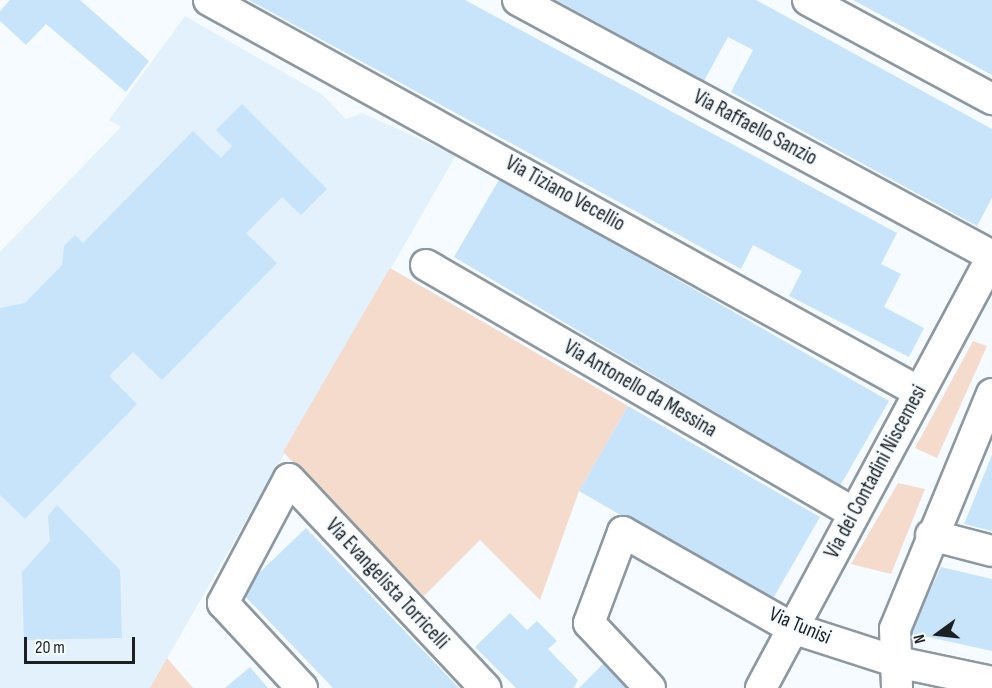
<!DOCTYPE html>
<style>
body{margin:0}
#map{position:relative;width:992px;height:688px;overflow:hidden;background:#f6fbff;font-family:"Sofia Sans Condensed",sans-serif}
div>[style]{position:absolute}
.built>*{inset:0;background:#e2f1fc}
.green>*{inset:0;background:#f4dbcc}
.building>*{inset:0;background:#c7e4fb}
.roads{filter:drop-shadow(2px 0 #8d98a0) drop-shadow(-2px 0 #8d98a0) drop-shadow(0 2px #8d98a0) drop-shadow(0 -2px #8d98a0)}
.minor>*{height:30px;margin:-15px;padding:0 15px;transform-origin:15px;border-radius:15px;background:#fff}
span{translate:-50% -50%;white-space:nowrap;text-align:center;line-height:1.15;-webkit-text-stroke:4.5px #f6fbff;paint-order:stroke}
.street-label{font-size:21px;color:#1b2023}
.north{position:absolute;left:908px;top:604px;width:60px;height:60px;-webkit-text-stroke:4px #f6fbff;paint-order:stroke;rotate:255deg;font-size:16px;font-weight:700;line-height:24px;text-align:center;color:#1b2023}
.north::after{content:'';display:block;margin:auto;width:21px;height:27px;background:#1b2023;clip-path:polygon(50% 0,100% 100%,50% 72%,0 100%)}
.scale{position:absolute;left:24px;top:637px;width:111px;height:27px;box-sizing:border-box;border:3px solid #1b2023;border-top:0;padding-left:8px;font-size:18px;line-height:21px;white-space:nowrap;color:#1b2023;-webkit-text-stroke:4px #f6fbff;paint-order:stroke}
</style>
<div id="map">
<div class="built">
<div style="clip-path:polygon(185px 16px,323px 95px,346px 119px,362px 113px,456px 155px,150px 688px,0 688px,0 252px,121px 127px,109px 120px)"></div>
</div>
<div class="green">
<div style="clip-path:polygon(390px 268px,628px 406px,579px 491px,540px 600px,480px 540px,424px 596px,283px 452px)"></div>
<div style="clip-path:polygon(973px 341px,987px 346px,937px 458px,915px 448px)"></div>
<div style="clip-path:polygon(898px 483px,925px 489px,891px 574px,851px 564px)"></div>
<div style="clip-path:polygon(167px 658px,193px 688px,150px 688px)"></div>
</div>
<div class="building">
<div style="clip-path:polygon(10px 0,80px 0,149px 61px,126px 92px,46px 24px,26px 45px,0 21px,0 11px)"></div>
<div style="clip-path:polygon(249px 0,465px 0,897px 233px,881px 264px,901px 274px,884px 307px,924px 328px,909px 357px,789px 296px,802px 271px,753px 245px,741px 269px)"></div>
<div style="clip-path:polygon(556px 0,756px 0,992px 129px,992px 198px,977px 226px,731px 92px,753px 50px,728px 37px,704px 81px)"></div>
<div style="clip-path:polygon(853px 0,992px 0,992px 75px)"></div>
<div style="clip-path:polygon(242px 104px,327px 189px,301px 215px,282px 197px,246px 233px,277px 263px,162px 380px,133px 352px,109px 376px,137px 404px,25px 519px,0 495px,0 308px,25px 303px,62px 265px,64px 246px,75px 235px,83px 243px,193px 131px,221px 158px,232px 146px,216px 130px)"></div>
<div style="clip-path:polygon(500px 178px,889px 401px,840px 486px,454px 257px)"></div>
<div style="clip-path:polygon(628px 406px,820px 517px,771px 602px,579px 491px)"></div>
<div style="clip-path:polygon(992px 455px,992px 531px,964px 524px)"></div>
<div style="clip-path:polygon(57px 505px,120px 570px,122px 638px,24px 640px,22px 572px,50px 541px,48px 516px)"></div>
<div style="clip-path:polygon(306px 528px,459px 688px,333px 688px,240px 591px)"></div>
<div style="clip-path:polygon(941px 567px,992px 579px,992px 651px,910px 633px)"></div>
<div style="clip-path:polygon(510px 613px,527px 630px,537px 621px,557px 641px,548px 649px,578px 680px,574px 688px,516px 688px,475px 647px)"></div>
<div style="clip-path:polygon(603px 664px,627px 688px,579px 688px)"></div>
<div style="clip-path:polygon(250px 667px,268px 688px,225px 688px)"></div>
</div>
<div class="roads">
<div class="minor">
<div style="left:209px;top:0;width:811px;rotate:28.9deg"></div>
<div style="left:518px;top:0;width:539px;rotate:28.37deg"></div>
<div style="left:808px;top:0;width:209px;rotate:28.3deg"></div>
<div style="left:426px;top:265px;width:495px;rotate:30.1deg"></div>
<div style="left:931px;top:535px;width:63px;rotate:14.7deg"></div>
<div style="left:302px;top:688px;width:116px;rotate:-132.9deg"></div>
<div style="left:223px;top:603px;width:140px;rotate:-62deg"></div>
<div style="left:289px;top:479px;width:287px;rotate:46.8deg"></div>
<div style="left:650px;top:688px;width:89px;rotate:-133.2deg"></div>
<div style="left:589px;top:623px;width:97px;rotate:-69.5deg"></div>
<div style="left:623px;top:532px;width:194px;rotate:29.6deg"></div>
<div style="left:792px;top:628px;width:110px;rotate:17.9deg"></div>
<div style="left:897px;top:662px;width:97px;rotate:11.9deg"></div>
<div style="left:761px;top:688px;width:488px;rotate:-61.8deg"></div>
<div style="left:897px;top:688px;width:59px;rotate:-91.9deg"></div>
<div style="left:895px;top:629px;width:254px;rotate:-67.6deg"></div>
</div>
</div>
<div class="street-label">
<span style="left:755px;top:128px;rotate:28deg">Via Raffaello Sanzio</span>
<span style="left:565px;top:194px;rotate:29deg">Via Tiziano Vecellio</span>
<span style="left:640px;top:389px;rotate:30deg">Via Antonello da Messina</span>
<span style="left:876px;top:472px;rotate:-62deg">Via dei Contadini Niscemesi</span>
<span style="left:387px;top:584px;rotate:47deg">Via Evangelista Torricelli</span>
<span style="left:800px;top:626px;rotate:23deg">Via Tunisi</span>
</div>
<div class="north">N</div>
<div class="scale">20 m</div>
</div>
